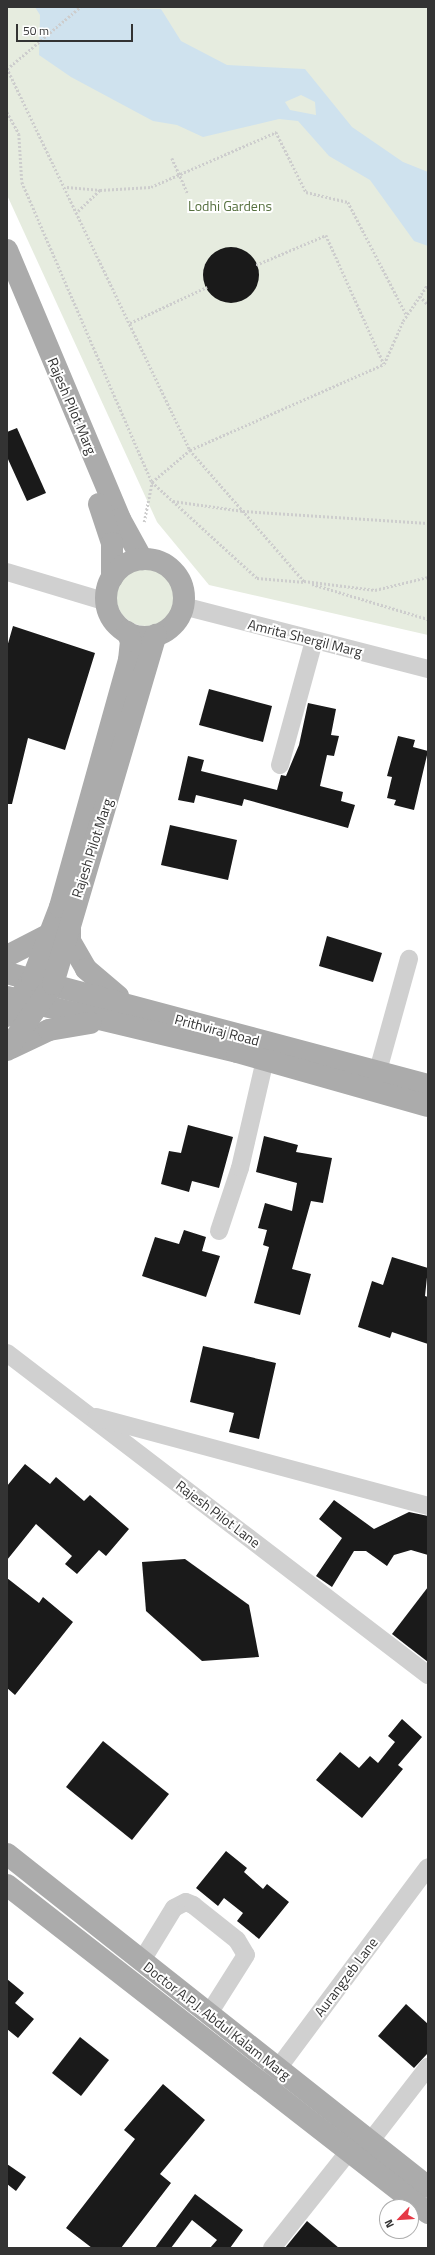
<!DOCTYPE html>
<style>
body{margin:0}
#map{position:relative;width:435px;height:2255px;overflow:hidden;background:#fff;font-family:"Titillium Web",sans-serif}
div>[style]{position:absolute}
.green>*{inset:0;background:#e6ecdf}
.round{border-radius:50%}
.water>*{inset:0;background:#cfe2ee}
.building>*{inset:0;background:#1a1a1a}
.path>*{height:2.5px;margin-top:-1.25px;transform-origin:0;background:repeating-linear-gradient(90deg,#cdcdcd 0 2px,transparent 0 4px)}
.minor>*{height:18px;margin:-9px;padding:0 9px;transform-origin:9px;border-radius:9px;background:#d0d0d0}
.major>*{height:22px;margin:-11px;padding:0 11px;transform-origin:11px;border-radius:11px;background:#ababab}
.major>.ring{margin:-11px;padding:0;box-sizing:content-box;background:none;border:22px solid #ababab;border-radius:50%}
span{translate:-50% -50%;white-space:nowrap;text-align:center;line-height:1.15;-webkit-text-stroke:4px #fff;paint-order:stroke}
.park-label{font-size:14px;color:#56703f}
.street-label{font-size:14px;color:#333}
.frame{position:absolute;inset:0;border:8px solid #333;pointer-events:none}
.north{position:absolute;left:379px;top:2199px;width:40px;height:40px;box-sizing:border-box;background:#fff;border:1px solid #adadad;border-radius:50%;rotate:245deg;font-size:11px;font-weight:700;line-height:16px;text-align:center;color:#333}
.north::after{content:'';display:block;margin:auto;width:14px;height:18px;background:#e63946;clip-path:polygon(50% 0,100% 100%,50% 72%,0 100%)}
.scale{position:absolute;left:16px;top:24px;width:117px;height:18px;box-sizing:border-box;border:2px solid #333;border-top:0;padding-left:5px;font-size:12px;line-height:14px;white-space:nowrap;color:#333;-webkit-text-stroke:3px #fff;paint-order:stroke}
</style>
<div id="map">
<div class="green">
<div style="clip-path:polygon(7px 7px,428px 7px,428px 635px,209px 585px,157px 522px,7px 195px)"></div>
<div class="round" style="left:116px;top:566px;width:60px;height:60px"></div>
</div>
<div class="water">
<div style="clip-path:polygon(evenodd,35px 7px,161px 9px,181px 41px,227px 65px,305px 69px,352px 127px,403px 162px,428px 172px,428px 246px,414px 241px,370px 180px,329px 156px,298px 121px,279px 119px,203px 137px,177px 125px,153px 121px,71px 77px,39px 55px,40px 15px,35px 7px,301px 95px,315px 102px,316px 115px,290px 110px,285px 102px,301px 95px)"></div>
</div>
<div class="building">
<div class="round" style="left:203px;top:247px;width:56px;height:56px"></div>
<div style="clip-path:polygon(17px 428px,46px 493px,27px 501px,7px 457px,7px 432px)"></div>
<div style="clip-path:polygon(13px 626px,95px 653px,65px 750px,28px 738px,12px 804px,7px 804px,7px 647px)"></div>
<div style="clip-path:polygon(209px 689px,272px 706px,263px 742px,199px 725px)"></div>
<div style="clip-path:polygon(308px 703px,336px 709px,331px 735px,339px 736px,334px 756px,327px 755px,320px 786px,343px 792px,341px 801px,355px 805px,348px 828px,244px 799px,242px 806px,196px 795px,194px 803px,178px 800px,188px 756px,204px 760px,201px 771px,277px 790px,281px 775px,286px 776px,299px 745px)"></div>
<div style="clip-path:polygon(398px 736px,415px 740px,413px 747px,428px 751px,414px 810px,394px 805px,396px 800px,387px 798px,392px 777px,387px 776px)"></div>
<div style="clip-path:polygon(170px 825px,237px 840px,228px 880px,161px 865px)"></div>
<div style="clip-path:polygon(327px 936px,382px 953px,373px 982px,319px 966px)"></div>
<div style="clip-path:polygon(188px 1125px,233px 1137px,219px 1188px,192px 1181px,189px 1192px,161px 1184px,169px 1151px,181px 1153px)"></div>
<div style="clip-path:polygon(264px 1136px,298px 1145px,296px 1152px,332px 1158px,323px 1203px,311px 1201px,292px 1269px,311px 1274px,300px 1315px,254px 1303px,269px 1247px,263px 1245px,267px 1230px,258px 1228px,265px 1203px,292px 1211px,297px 1183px,256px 1172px)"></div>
<div style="clip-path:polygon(184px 1230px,206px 1237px,202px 1251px,220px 1256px,206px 1297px,142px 1276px,155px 1237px,179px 1244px)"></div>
<div style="clip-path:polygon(392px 1257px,428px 1268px,425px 1296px,428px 1297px,428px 1344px,392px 1332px,390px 1338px,358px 1327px,372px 1281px,383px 1285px)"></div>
<div style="clip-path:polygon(203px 1346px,276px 1363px,259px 1439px,229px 1432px,234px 1413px,190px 1402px)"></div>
<div style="clip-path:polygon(25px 1464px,50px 1484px,56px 1477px,84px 1501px,90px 1495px,129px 1529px,106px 1556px,99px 1550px,77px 1574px,65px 1564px,72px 1556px,36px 1524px,7px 1560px,7px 1486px)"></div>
<div style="clip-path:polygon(334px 1500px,374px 1529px,409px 1512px,428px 1516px,428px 1555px,411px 1550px,394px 1555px,387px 1566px,366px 1551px,354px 1551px,332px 1587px,316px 1576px,342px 1538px,319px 1519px)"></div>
<div style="clip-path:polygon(185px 1559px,249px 1605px,259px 1657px,202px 1661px,146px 1611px,142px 1562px)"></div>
<div style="clip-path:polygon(7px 1578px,39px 1603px,43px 1597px,73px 1622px,15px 1695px,7px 1688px)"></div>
<div style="clip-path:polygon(428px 1587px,428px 1662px,392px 1634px)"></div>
<div style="clip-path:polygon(402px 1719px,422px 1737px,398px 1765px,403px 1769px,362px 1818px,316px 1780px,340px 1752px,359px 1768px,370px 1756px,378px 1763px,395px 1742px,388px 1736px)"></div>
<div style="clip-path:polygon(103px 1741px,169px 1794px,132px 1840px,66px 1787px)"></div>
<div style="clip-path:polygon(226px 1851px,247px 1868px,244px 1872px,263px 1889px,267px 1884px,289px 1902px,259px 1939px,237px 1921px,243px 1913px,224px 1898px,218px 1906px,196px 1888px)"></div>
<div style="clip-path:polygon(7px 1979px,24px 1993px,15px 2003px,34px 2019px,18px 2038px,7px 2029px)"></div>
<div style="clip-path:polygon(406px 2004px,428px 2024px,428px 2053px,414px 2068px,378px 2036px)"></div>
<div style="clip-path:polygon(80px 2037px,109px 2060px,81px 2096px,52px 2073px)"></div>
<div style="clip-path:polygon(163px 2084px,205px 2120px,160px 2174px,171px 2183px,121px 2248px,92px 2248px,66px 2228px,135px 2139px,124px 2130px)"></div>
<div style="clip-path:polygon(7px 2164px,26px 2177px,16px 2191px,7px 2184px)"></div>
<div style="clip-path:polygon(195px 2194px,243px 2230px,230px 2248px,210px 2248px,217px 2240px,192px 2220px,171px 2248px,155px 2248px)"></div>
<div style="clip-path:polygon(307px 2221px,339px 2248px,285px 2248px)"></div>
</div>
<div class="path">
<div style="left:7px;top:68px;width:424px;rotate:64.4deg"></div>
<div style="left:190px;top:450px;width:174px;rotate:49deg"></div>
<div style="left:304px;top:581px;width:72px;rotate:7.2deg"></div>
<div style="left:375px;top:590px;width:55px;rotate:-13.8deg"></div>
<div style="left:7px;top:69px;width:96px;rotate:-40.3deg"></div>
<div style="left:7px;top:112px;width:25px;rotate:61deg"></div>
<div style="left:19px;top:134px;width:48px;rotate:86.4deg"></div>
<div style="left:22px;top:182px;width:327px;rotate:66.6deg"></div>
<div style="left:152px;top:482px;width:142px;rotate:42.4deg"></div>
<div style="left:257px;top:578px;width:48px;rotate:4.8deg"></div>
<div style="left:172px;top:158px;width:39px;rotate:66deg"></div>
<div style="left:67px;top:187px;width:33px;rotate:5deg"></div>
<div style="left:78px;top:211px;width:30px;rotate:-44deg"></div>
<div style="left:100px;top:190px;width:51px;rotate:-3.4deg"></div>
<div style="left:151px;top:187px;width:137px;rotate:-23.7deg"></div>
<div style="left:276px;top:132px;width:67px;rotate:63.4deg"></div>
<div style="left:306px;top:192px;width:43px;rotate:13.4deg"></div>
<div style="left:348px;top:202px;width:128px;rotate:62.6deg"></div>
<div style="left:256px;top:265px;width:76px;rotate:-23.2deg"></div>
<div style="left:326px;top:235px;width:141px;rotate:65.8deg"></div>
<div style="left:420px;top:296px;width:12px;rotate:48deg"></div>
<div style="left:130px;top:323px;width:85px;rotate:-25.1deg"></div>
<div style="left:173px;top:501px;width:71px;rotate:8.1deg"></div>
<div style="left:243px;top:511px;width:185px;rotate:3.7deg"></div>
<div style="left:144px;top:522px;width:41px;rotate:-78.7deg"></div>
<div style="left:152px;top:482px;width:50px;rotate:-40.1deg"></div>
<div style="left:190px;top:450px;width:212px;rotate:-23.9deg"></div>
<div style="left:384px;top:364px;width:47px;rotate:-66.2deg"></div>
<div style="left:403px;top:321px;width:45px;rotate:-56deg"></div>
<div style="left:161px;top:559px;width:7px;rotate:56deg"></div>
<div style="left:312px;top:584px;width:121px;rotate:16.8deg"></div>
</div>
<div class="minor">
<div style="left:7px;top:572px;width:104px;rotate:16.7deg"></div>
<div style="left:183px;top:606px;width:253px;rotate:14.4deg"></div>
<div style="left:280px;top:765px;width:129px;rotate:-74.7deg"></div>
<div style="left:374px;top:1085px;width:131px;rotate:-74.5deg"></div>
<div style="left:219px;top:1231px;width:66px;rotate:-71.6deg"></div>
<div style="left:240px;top:1168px;width:111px;rotate:-77deg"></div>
<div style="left:7px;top:1353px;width:530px;rotate:37.41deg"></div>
<div style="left:96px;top:1417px;width:344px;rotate:15deg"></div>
<div style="left:141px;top:1962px;width:63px;rotate:-58.6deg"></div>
<div style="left:174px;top:1908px;width:13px;rotate:-27deg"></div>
<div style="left:186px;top:1902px;width:8px;rotate:23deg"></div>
<div style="left:193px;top:1905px;width:56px;rotate:38.5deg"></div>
<div style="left:237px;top:1940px;width:17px;rotate:59deg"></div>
<div style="left:246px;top:1955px;width:71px;rotate:122.3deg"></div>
<div style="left:270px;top:2079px;width:264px;rotate:-53.3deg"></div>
<div style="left:362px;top:2152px;width:108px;rotate:-52.2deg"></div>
<div style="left:272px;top:2248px;width:125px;rotate:-51.5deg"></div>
</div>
<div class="major">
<div style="left:7px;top:250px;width:292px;rotate:67.2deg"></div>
<div style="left:120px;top:519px;width:46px;rotate:61.2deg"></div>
<div style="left:99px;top:504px;width:41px;rotate:71.6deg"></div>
<div style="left:112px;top:543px;width:35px;rotate:90deg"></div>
<div class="ring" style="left:106px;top:559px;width:56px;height:56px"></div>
<div style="left:70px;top:928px;width:13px;rotate:90deg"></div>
<div style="left:70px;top:941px;width:32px;rotate:60deg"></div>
<div style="left:86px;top:969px;width:42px;rotate:40.2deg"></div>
<div style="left:7px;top:956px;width:48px;rotate:-27.1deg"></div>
<div style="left:7px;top:973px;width:436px;rotate:14.9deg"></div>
<div style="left:7px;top:997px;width:236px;rotate:13.4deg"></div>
<div style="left:237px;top:1052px;width:198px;rotate:15.8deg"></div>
<div style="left:7px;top:1016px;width:44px;rotate:-55.2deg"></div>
<div style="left:32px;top:980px;width:78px;rotate:-69deg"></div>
<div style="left:60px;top:907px;width:256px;rotate:-74.4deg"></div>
<div style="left:129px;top:660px;width:19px;rotate:-84deg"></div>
<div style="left:131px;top:641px;width:10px;rotate:-114deg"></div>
<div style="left:11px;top:1048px;width:42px;rotate:-25.3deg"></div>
<div style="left:49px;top:1030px;width:42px;rotate:-9.7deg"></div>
<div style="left:7px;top:1050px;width:80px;rotate:-55.1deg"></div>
<div style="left:53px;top:984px;width:364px;rotate:-73.6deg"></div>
<div style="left:7px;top:1854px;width:537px;rotate:38.34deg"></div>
<div style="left:7px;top:1885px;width:534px;rotate:37.92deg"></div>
</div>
<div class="park-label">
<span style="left:230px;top:206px">Lodhi Gardens</span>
</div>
<div class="street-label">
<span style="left:72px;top:406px;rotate:67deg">Rajesh Pilot Marg</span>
<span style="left:305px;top:638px;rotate:14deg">Amrita Shergil Marg</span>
<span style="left:92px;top:848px;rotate:-72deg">Rajesh Pilot Marg</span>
<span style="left:217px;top:1030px;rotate:15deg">Prithviraj Road</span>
<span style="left:218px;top:1514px;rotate:37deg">Rajesh Pilot Lane</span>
<span style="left:346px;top:1977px;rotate:-53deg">Aurangzeb Lane</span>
<span style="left:217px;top:2021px;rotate:38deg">Doctor A.P.J. Abdul Kalam Marg</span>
</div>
<div class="frame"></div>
<div class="north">N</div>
<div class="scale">50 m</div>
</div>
